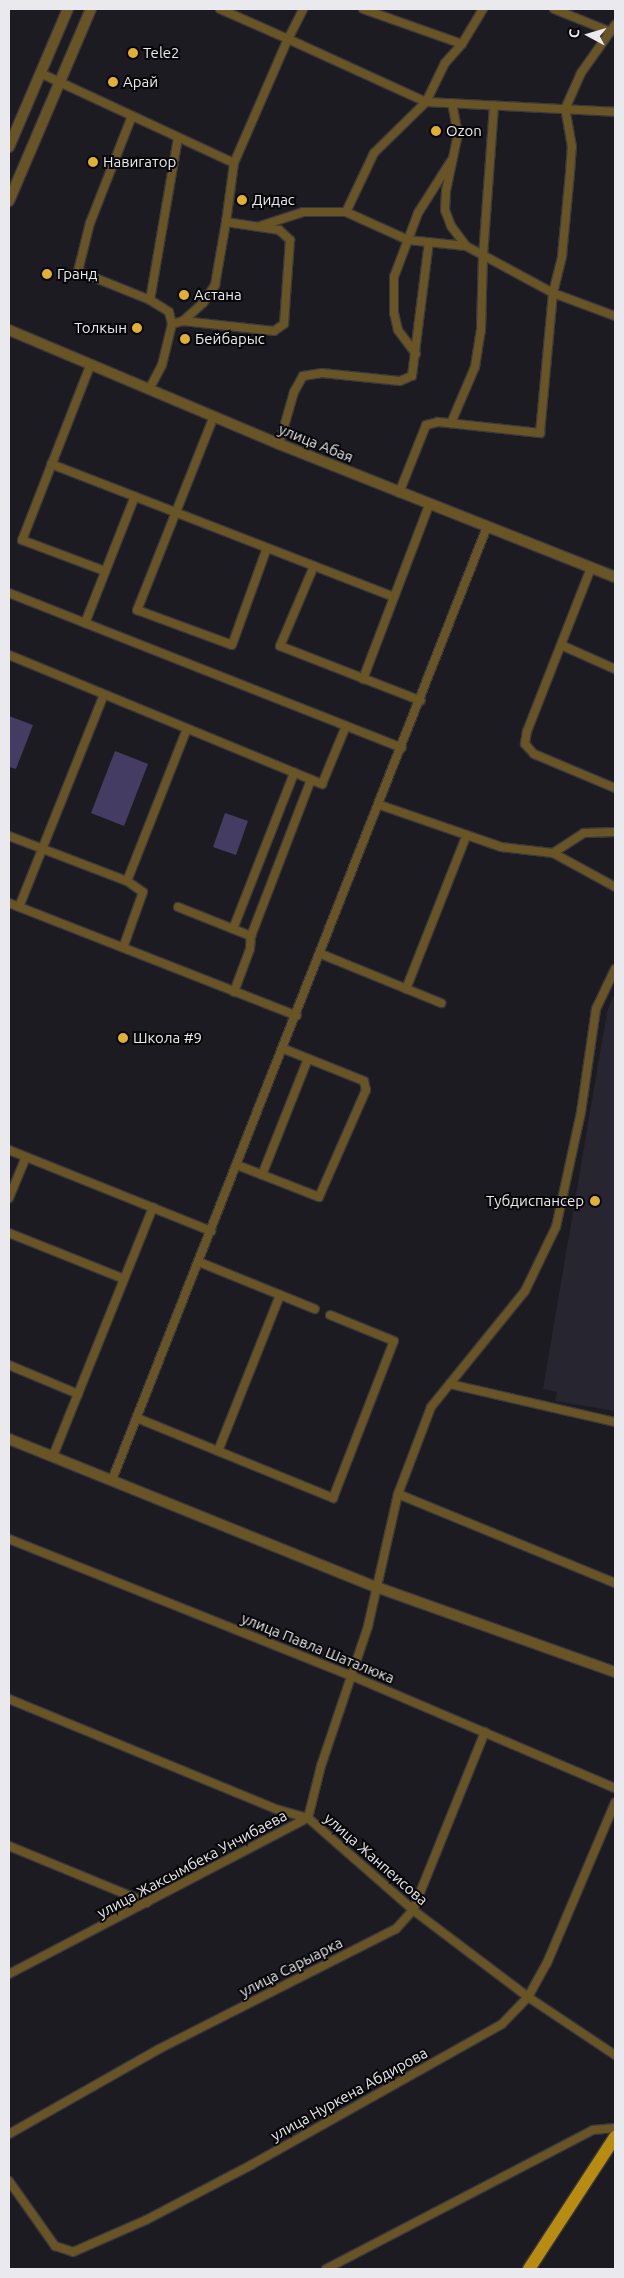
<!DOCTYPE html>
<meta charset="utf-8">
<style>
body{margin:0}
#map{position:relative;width:624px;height:2278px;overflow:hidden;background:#1c1b21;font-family:Ubuntu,sans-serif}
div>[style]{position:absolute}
.built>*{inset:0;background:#272530}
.green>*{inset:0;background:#453c63}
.roads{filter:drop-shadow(1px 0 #39383e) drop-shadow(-1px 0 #39383e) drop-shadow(0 1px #39383e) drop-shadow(0 -1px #39383e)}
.minor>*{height:8px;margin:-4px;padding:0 4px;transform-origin:4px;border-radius:4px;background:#695425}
.tertiary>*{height:10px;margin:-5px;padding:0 5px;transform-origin:5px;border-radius:5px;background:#695425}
.primary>*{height:12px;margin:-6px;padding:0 6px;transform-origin:6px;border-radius:6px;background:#b88b11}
.dots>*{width:14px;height:14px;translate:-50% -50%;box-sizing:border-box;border:2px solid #070609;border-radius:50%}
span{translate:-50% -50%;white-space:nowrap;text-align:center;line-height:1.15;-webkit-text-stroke:4px #070609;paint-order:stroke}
.poi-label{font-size:15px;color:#eae9ed}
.left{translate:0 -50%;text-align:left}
.right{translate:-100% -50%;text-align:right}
.street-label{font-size:15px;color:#eae9ed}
.frame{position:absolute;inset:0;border:10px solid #eae9ed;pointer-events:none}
.north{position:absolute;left:564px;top:10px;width:50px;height:50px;-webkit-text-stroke:4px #070609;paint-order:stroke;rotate:276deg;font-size:14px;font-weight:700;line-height:20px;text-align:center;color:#eae9ed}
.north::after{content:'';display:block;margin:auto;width:18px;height:22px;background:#eae9ed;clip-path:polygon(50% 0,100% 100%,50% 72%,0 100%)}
</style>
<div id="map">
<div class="built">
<div style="clip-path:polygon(615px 992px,615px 1411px,555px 1401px,557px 1392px,543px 1389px,607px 1012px)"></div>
</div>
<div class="green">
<div style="clip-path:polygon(9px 716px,33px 725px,16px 769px,9px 767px)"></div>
<div style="clip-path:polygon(115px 751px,148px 764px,124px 826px,91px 813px)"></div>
<div style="clip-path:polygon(225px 813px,248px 821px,236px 855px,213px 847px)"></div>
</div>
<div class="roads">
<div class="minor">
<div style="left:220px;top:9px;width:74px;rotate:23.8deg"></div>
<div style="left:288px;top:39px;width:34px;rotate:-63deg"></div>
<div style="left:554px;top:9px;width:61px;rotate:22deg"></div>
<div style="left:462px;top:44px;width:41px;rotate:-59deg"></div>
<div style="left:40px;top:73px;width:214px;rotate:24.9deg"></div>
<div style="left:234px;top:163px;width:60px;rotate:97.7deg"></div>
<div style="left:226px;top:222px;width:54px;rotate:8.6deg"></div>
<div style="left:279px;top:230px;width:15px;rotate:42deg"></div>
<div style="left:290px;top:240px;width:84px;rotate:94.1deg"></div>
<div style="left:284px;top:324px;width:12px;rotate:145deg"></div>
<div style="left:274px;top:331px;width:92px;rotate:-173.7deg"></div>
<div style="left:183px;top:321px;width:11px;rotate:165deg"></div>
<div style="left:172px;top:324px;width:42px;rotate:103.7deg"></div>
<div style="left:162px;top:365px;width:27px;rotate:118deg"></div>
<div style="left:452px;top:103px;width:32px;rotate:79deg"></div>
<div style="left:458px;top:134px;width:58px;rotate:101.9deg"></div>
<div style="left:446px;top:191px;width:19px;rotate:93deg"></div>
<div style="left:445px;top:210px;width:17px;rotate:69deg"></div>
<div style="left:451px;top:226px;width:25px;rotate:53deg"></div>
<div style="left:466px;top:246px;width:99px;rotate:28.4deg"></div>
<div style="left:553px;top:293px;width:66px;rotate:20.4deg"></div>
<div style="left:132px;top:116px;width:115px;rotate:111.4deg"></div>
<div style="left:90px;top:223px;width:49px;rotate:104deg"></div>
<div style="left:78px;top:271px;width:78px;rotate:21.9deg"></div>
<div style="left:150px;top:300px;width:22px;rotate:32deg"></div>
<div style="left:169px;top:312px;width:12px;rotate:76deg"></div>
<div style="left:234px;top:163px;width:135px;rotate:-66.5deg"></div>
<div style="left:288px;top:39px;width:152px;rotate:24.5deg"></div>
<div style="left:426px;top:102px;width:43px;rotate:-64deg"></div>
<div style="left:445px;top:63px;width:25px;rotate:-48deg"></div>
<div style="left:462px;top:44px;width:105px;rotate:-160.5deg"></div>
<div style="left:346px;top:212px;width:65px;rotate:-64.6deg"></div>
<div style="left:374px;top:153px;width:73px;rotate:-44.4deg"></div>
<div style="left:426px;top:102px;width:189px;rotate:3deg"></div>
<div style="left:260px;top:226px;width:45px;rotate:-18deg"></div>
<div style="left:303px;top:212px;width:43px"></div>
<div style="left:346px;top:212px;width:68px;rotate:24.3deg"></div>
<div style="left:408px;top:240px;width:58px;rotate:5.9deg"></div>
<div style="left:150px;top:300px;width:164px;rotate:-80.2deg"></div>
<div style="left:183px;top:321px;width:27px;rotate:-42deg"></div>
<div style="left:203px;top:303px;width:22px;rotate:-56deg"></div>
<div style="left:215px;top:285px;width:64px;rotate:-80.1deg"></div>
<div style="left:416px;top:354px;width:30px;rotate:-127deg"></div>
<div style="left:398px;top:330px;width:17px;rotate:-103deg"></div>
<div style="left:394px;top:313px;width:36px;rotate:-90deg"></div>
<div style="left:394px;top:277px;width:68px;rotate:-69.4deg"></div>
<div style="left:418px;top:213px;width:62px;rotate:-57.6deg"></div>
<div style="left:90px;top:366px;width:187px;rotate:111.3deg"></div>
<div style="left:22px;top:540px;width:89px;rotate:20.5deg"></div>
<div style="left:214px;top:416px;width:209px;rotate:111.6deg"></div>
<div style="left:137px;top:610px;width:101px;rotate:20.2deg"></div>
<div style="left:232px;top:645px;width:103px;rotate:-70.2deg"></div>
<div style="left:451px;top:423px;width:61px;rotate:-66.8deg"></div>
<div style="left:475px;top:367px;width:36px;rotate:-81deg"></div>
<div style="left:481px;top:331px;width:75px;rotate:-88.5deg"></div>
<div style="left:483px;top:256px;width:151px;rotate:-85.8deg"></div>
<div style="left:279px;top:444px;width:54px;rotate:-73.9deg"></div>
<div style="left:294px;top:392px;width:18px;rotate:-61deg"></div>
<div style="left:303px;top:376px;width:19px;rotate:-9deg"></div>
<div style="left:322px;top:373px;width:78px;rotate:5.9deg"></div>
<div style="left:400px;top:381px;width:13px;rotate:-23deg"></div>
<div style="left:412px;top:376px;width:135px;rotate:-82.8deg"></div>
<div style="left:51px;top:464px;width:368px;rotate:21.2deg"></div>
<div style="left:399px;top:493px;width:73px;rotate:-68.3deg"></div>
<div style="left:426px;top:425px;width:12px;rotate:-14deg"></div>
<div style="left:438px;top:422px;width:103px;rotate:6.2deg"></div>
<div style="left:540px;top:433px;width:141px;rotate:-84.7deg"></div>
<div style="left:553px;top:293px;width:38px;rotate:-76deg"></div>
<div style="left:562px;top:256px;width:83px;rotate:-84.5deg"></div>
<div style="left:570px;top:173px;width:26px;rotate:-86deg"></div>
<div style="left:572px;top:147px;width:39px;rotate:-100deg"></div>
<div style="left:565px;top:109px;width:39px;rotate:-66deg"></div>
<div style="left:581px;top:73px;width:59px;rotate:-54.7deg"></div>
<div style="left:314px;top:566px;width:87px;rotate:113deg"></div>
<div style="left:280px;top:646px;width:151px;rotate:21.3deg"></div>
<div style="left:591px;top:568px;width:175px;rotate:111.4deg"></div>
<div style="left:527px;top:731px;width:13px;rotate:99deg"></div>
<div style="left:525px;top:744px;width:13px;rotate:48deg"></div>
<div style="left:534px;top:754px;width:88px;rotate:22.8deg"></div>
<div style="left:9px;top:593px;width:422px;rotate:21.5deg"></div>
<div style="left:85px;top:623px;width:136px;rotate:-68.5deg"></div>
<div style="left:561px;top:645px;width:59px;rotate:24deg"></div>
<div style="left:9px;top:655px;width:339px;rotate:22.4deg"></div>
<div style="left:322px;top:784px;width:63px;rotate:-67.5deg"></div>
<div style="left:363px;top:679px;width:186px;rotate:-69.2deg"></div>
<div style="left:380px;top:805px;width:128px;rotate:19.1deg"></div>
<div style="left:501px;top:847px;width:52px;rotate:6.6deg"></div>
<div style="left:553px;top:853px;width:71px;rotate:28.7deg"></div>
<div style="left:9px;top:836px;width:126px;rotate:20.9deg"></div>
<div style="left:127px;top:881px;width:19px;rotate:35deg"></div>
<div style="left:143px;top:892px;width:59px;rotate:109.7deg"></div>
<div style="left:553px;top:853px;width:37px;rotate:-33deg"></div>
<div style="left:584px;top:833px;width:31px;rotate:-2deg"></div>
<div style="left:127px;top:881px;width:163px;rotate:-68.5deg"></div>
<div style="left:9px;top:903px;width:309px;rotate:21.4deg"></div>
<div style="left:19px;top:907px;width:228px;rotate:-68.2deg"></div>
<div style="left:178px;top:907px;width:79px;rotate:21.7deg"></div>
<div style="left:251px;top:936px;width:167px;rotate:-69deg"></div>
<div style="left:233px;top:929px;width:168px;rotate:-68.6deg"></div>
<div style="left:321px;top:954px;width:130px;rotate:22.2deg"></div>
<div style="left:406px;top:989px;width:163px;rotate:-68.5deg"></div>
<div style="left:234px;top:992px;width:46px;rotate:-69.6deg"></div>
<div style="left:250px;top:949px;width:13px;rotate:-86deg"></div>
<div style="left:9px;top:1150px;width:218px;rotate:21.9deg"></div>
<div style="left:237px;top:1165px;width:88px;rotate:21.3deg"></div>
<div style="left:319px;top:1197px;width:117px;rotate:-66.3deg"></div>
<div style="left:366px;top:1090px;width:9px;rotate:-103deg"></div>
<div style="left:364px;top:1081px;width:86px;rotate:-158.2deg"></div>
<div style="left:262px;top:1175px;width:125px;rotate:-68.4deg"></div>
<div style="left:9px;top:1198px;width:44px;rotate:-67.5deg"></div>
<div style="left:9px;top:1233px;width:124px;rotate:21.8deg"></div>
<div style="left:199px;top:1262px;width:125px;rotate:22.1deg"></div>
<div style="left:9px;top:1365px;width:75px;rotate:22.8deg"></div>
<div style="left:450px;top:1384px;width:169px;rotate:13deg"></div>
<div style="left:137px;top:1418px;width:212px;rotate:22.2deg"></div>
<div style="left:333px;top:1498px;width:168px;rotate:-68.8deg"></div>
<div style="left:394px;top:1341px;width:69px;rotate:-157.9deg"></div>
<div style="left:218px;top:1451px;width:168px;rotate:-68.3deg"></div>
<div style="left:53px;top:1456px;width:268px;rotate:-68.1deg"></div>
<div style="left:112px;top:1480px;width:1024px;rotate:-68.52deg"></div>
<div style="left:398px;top:1494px;width:235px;rotate:22.3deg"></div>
<div style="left:9px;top:1539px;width:369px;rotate:21.8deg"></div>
<div style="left:352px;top:1676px;width:286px;rotate:23.1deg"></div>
<div style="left:9px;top:1699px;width:289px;rotate:22.4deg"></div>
<div style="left:276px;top:1809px;width:33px;rotate:16deg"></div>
<div style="left:308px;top:1818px;width:140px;rotate:41.2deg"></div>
<div style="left:413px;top:1910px;width:144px;rotate:37.1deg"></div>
<div style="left:528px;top:1997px;width:105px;rotate:33.7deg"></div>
<div style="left:9px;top:1846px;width:149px;rotate:22.4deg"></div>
<div style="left:9px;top:1974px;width:337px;rotate:-27.6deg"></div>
<div style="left:308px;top:1818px;width:54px;rotate:-76deg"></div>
<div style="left:321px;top:1766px;width:148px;rotate:-71.4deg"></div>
<div style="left:368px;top:1626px;width:135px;rotate:-77.2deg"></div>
<div style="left:398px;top:1494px;width:93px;rotate:-69.2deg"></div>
<div style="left:431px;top:1407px;width:149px;rotate:-51deg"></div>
<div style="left:525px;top:1291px;width:71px;rotate:-64.2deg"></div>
<div style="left:556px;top:1227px;width:118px;rotate:-77.7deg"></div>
<div style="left:581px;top:1112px;width:104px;rotate:-81.7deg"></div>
<div style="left:596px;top:1009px;width:44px;rotate:-64.6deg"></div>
<div style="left:9px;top:2134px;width:172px;rotate:-29.5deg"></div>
<div style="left:159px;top:2049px;width:266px;rotate:-26.9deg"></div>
<div style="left:396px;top:1929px;width:25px;rotate:-48deg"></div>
<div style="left:413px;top:1910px;width:192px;rotate:-68deg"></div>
<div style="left:9px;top:2181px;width:80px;rotate:54.7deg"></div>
<div style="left:55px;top:2246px;width:19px;rotate:18deg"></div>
<div style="left:73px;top:2252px;width:80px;rotate:-23.7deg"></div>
<div style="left:146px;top:2220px;width:119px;rotate:-27.6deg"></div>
<div style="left:251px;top:2165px;width:288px;rotate:-29.3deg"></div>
<div style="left:502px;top:2024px;width:37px;rotate:-46deg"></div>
<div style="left:528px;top:1997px;width:39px;rotate:-61deg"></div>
<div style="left:547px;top:1963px;width:174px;rotate:-67deg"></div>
<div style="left:326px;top:2269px;width:301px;rotate:-27.5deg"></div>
<div style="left:593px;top:2130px;width:22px;rotate:-5deg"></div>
</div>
<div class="tertiary">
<div style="left:9px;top:147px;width:150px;rotate:-66.9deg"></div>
<div style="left:9px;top:201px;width:209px;rotate:-66.9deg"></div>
<div style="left:9px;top:330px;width:293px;rotate:22.9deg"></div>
<div style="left:279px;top:444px;width:361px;rotate:21.6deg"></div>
<div style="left:9px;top:1439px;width:396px;rotate:22deg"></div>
<div style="left:376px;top:1587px;width:254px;rotate:19.6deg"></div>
</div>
<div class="primary">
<div style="left:529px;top:2269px;width:158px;rotate:-56.9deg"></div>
</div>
</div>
<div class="dots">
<div style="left:133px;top:53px;background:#e1af34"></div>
<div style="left:113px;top:82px;background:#e1af34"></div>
<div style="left:436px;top:131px;background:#e1af34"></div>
<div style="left:93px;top:162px;background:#e1af34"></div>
<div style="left:242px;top:200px;background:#e1af34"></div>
<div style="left:47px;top:274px;background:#e1af34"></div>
<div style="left:184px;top:295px;background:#e1af34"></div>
<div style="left:137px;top:328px;background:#e1af34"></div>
<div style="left:185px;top:339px;background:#e1af34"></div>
<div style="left:123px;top:1038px;background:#e1af34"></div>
<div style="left:595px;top:1201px;background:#e1af34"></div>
</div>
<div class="poi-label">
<span class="left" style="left:143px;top:53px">Tele2</span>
<span class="left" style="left:123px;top:82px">Арай</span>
<span class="left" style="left:446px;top:131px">Ozon</span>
<span class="left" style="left:103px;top:162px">Навигатор</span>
<span class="left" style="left:252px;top:200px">Дидас</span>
<span class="left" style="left:57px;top:274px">Гранд</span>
<span class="left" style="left:194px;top:295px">Астана</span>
<span class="right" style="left:127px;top:328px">Толкын</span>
<span class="left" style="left:195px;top:339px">Бейбарыс</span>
<span class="left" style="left:133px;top:1038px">Школа #9</span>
<span class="right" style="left:584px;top:1201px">Тубдиспансер</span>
</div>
<div class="street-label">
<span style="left:316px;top:443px;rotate:22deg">улица Абая</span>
<span style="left:318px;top:1648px;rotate:22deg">улица Павла Шаталюка</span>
<span style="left:376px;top:1859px;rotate:41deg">улица Жанпеисова</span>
<span style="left:192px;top:1864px;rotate:-28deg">улица Жаксымбека Унчибаева</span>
<span style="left:291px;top:1967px;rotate:-27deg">улица Сарыарка</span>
<span style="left:349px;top:2094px;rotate:-29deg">улица Нуркена Абдирова</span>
</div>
<div class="frame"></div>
<div class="north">С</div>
</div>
